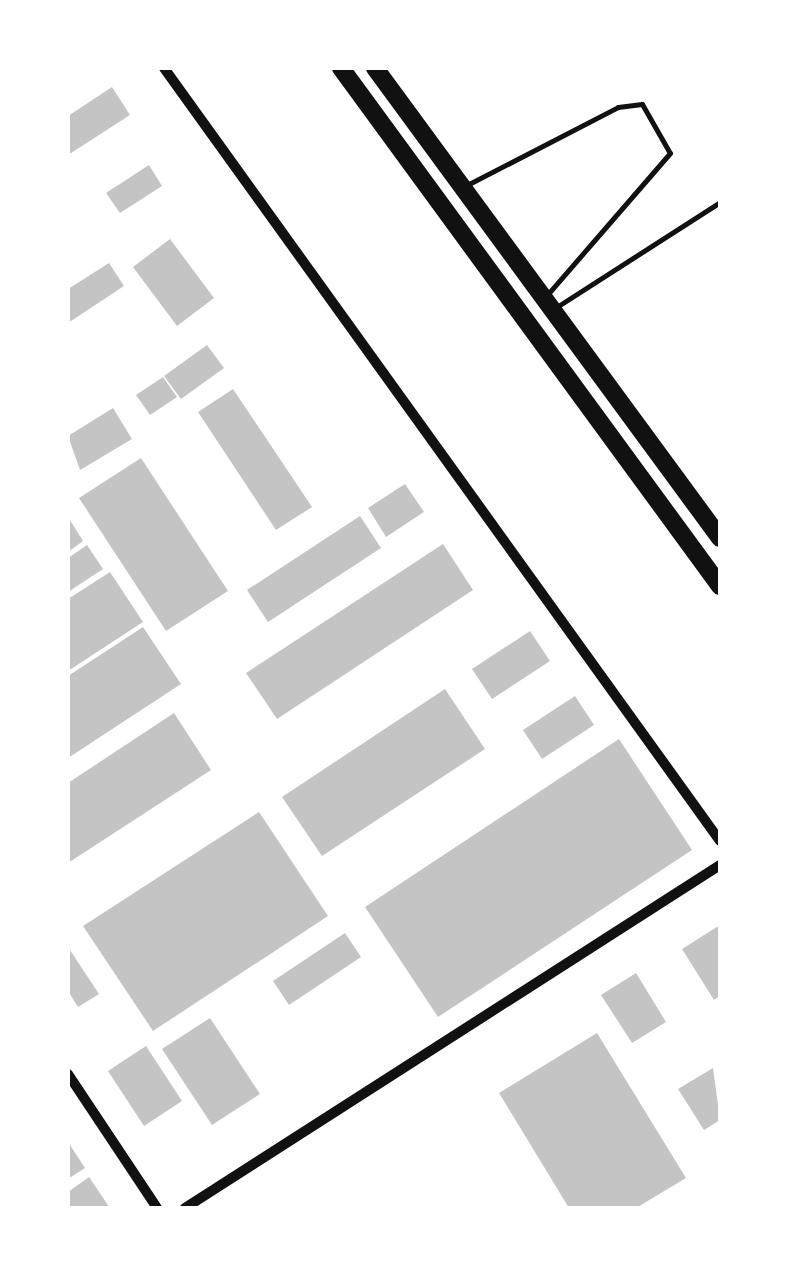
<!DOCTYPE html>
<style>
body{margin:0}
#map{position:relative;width:788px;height:1276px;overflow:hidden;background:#fff;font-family:"Crimson Pro",serif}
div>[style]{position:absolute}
.building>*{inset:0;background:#c4c4c4}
.service>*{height:5px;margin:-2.5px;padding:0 2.5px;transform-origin:2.5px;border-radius:2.5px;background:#111}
.minor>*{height:10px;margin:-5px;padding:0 5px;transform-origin:5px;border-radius:5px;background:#111}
.trunk>*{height:18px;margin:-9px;padding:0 9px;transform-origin:9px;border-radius:9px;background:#111}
span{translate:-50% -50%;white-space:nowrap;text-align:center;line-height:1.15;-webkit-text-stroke:8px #fff;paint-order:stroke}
.frame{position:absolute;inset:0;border:70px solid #fff;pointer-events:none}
</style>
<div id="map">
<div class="building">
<div style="clip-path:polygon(112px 87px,130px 115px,68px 155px,68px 116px)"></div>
<div style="clip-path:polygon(149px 165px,162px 186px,120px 213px,106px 193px)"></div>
<div style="clip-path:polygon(170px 239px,214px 298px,177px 326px,133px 267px)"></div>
<div style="clip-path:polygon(109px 263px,124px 286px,68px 323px,68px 289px)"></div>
<div style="clip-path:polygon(207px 345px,224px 368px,181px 399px,164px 376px)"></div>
<div style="clip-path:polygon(163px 377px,177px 397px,150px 415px,136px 395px)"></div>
<div style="clip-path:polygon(233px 389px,312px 507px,276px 530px,198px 412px)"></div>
<div style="clip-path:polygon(113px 408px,132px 439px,80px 470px,68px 436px)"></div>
<div style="clip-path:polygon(141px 458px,228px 591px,166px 631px,79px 498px)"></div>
<div style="clip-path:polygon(405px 484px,424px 512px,386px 537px,368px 508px)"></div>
<div style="clip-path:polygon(360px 516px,381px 548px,268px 622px,247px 590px)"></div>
<div style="clip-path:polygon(68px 517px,83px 541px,68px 552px)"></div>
<div style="clip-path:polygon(443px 544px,473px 590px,277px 719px,246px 673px)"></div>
<div style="clip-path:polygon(87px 545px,103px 569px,68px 592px,68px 558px)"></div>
<div style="clip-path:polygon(110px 572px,143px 622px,68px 671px,68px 599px)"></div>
<div style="clip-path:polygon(143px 627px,181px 684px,68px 758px,68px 676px)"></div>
<div style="clip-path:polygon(530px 631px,550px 661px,492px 699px,472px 669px)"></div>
<div style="clip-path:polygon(445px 689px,485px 749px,322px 856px,282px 797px)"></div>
<div style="clip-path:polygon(575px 696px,594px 725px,542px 759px,523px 730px)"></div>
<div style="clip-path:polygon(174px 713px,211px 770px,68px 863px,68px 783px)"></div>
<div style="clip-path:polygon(619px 739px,692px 850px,438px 1017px,365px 907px)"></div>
<div style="clip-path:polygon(259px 812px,328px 916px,153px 1031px,83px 926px)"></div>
<div style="clip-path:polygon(720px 925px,720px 996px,714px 1000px,682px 949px)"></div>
<div style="clip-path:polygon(345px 933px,361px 957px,289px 1005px,273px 981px)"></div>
<div style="clip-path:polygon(68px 947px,99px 994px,78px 1007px,68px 991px)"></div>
<div style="clip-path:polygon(636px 973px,666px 1022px,632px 1043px,601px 995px)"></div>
<div style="clip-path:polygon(210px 1018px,260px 1094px,212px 1125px,162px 1049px)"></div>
<div style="clip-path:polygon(597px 1033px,686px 1178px,636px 1208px,569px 1208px,499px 1093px)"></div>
<div style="clip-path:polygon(146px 1046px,182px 1101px,144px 1126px,108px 1071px)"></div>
<div style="clip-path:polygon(713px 1068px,720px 1120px,704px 1130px,678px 1089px)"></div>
<div style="clip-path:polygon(68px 1142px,85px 1168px,68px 1179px)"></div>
<div style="clip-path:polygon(89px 1177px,110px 1208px,68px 1208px,68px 1192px)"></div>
</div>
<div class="service">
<div style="left:465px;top:186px;width:172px;rotate:-27.3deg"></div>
<div style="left:618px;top:107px;width:24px;rotate:-7deg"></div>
<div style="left:642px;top:104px;width:56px;rotate:60.3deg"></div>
<div style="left:670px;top:153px;width:189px;rotate:130.9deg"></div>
<div style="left:555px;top:308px;width:196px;rotate:-32.7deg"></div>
</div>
<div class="minor">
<div style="left:164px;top:68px;width:952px;rotate:54.27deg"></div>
<div style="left:68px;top:1074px;width:161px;rotate:56.4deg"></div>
<div style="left:185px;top:1208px;width:636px;rotate:-32.66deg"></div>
</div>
<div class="trunk">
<div style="left:341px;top:68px;width:642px;rotate:53.81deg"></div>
<div style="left:375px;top:68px;width:583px;rotate:53.72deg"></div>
</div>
<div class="frame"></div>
</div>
